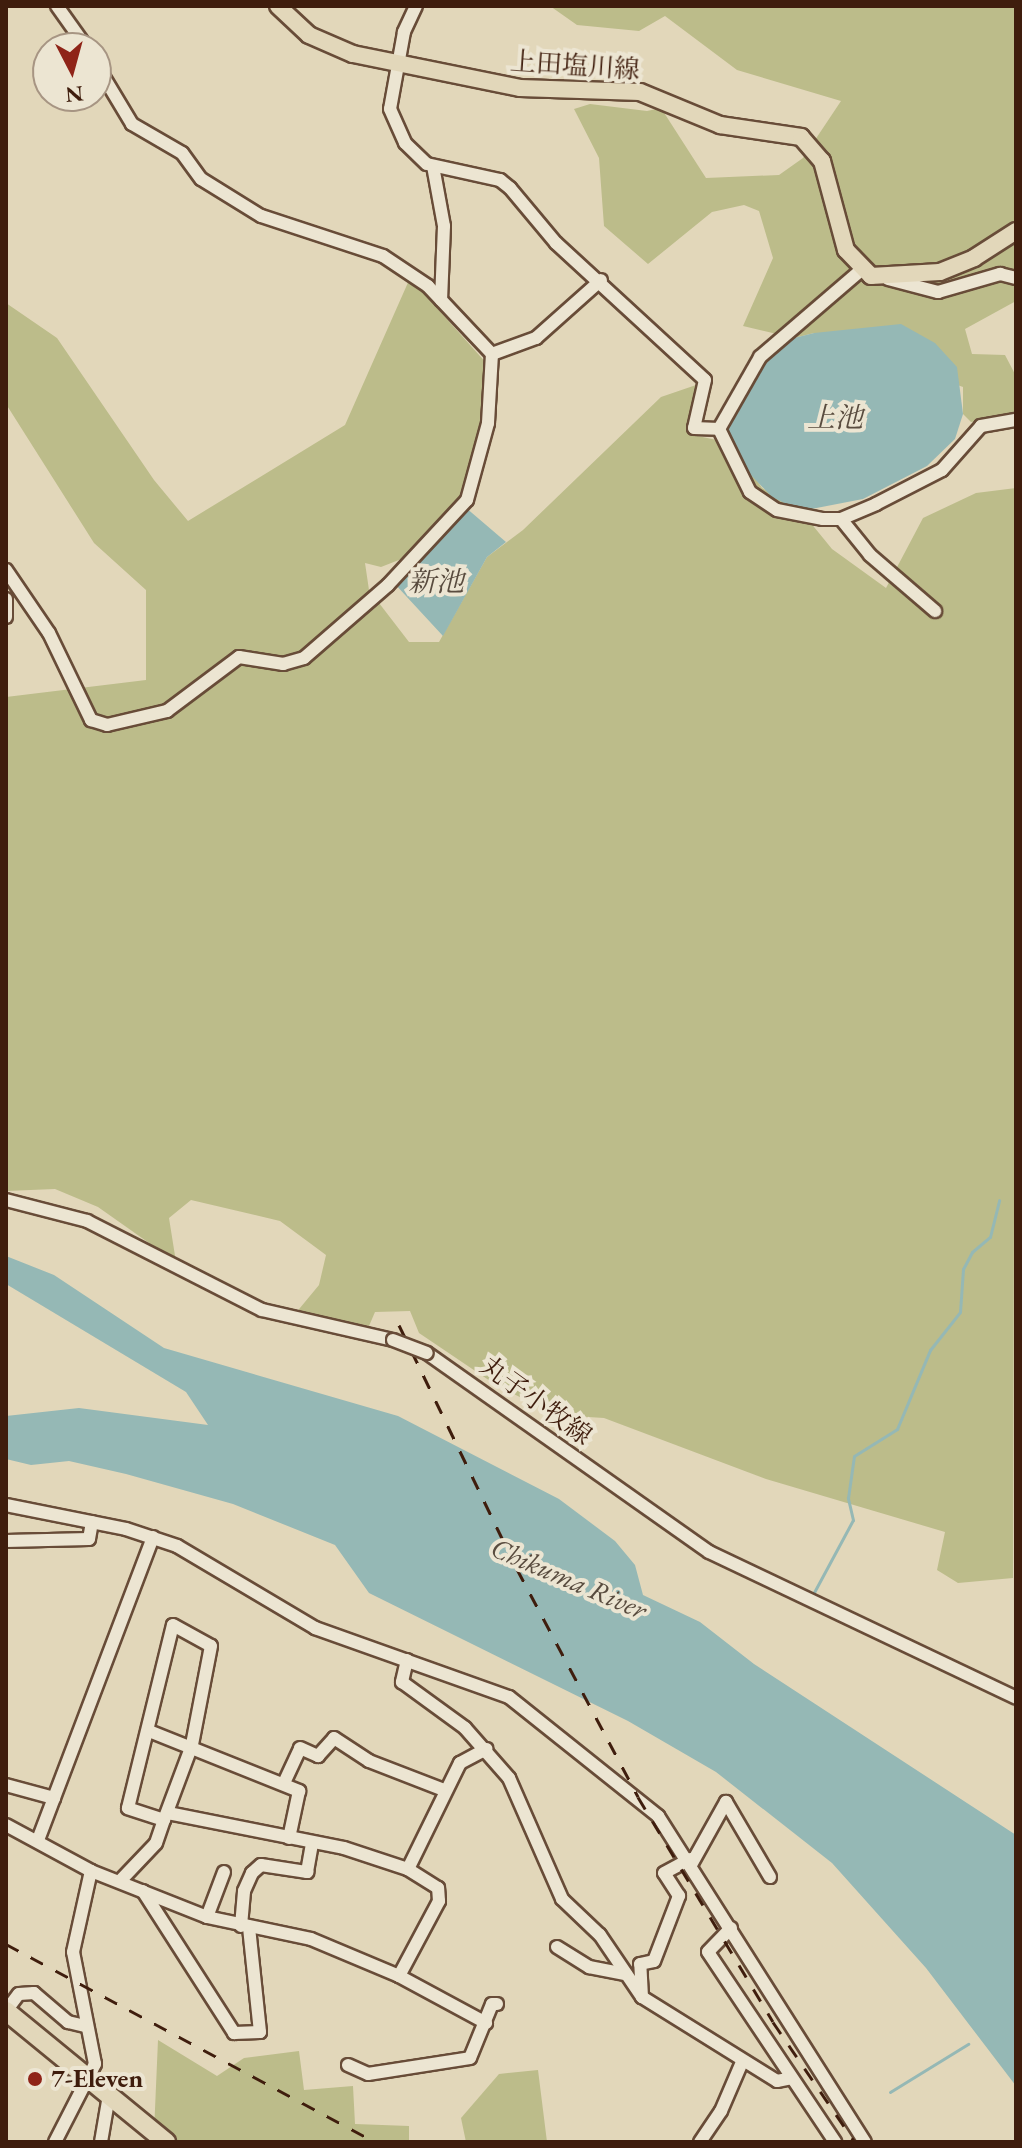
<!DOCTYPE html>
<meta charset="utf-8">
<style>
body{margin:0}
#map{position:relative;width:1022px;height:2148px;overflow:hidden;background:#e2d7ba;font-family:"EB Garamond","Noto Serif JP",serif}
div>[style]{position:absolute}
.green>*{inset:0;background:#bcbc8a}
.water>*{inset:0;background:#95b8b5}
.stream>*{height:3px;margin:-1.5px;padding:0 1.5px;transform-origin:1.5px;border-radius:1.5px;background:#95b8b5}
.roads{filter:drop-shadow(2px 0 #684c38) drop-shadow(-2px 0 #684c38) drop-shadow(0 2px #684c38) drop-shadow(0 -2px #684c38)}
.minor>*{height:12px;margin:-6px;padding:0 6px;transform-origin:6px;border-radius:6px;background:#ece5d2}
.major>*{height:16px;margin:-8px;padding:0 8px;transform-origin:8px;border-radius:8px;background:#e2d7ba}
.highway>*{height:18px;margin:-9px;padding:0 9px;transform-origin:9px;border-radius:9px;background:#e2d7ba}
.rail>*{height:3px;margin-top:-1.5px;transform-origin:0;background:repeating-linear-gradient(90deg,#3f1d0d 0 14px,transparent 0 28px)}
.bridges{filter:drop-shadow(2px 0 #684c38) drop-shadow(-2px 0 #684c38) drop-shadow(0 2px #684c38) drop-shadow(0 -2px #684c38)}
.minor-bridge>*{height:12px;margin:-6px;padding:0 6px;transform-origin:6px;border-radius:6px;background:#ece5d2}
.dots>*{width:22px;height:22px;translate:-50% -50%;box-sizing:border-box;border:4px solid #ece5d2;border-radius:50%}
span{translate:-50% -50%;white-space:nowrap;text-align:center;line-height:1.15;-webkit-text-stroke:8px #ece5d2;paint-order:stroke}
.street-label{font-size:26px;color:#3f1d0d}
.poi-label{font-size:26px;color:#3f1d0d;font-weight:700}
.left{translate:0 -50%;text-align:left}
.water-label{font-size:28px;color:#594c3f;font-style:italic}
.frame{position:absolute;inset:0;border:8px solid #3f1d0d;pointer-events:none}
.north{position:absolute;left:32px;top:32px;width:80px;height:80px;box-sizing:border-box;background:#ece5d2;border:2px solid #a79583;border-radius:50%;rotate:174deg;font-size:22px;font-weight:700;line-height:32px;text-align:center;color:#3f1d0d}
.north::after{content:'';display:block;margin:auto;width:28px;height:36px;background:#8f2418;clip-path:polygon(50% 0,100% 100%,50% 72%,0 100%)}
</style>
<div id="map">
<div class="green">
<div style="clip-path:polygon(550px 6px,1016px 6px,1016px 301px,965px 329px,972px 354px,1005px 355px,1016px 376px,1016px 416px,971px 422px,963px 414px,963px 387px,814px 333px,794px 338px,743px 326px,773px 258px,759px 211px,744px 205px,712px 212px,648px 264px,604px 226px,599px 158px,574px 109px,590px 104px,647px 111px,661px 108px,706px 178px,779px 175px,803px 158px,841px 101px,737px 70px,665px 16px,639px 31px,577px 25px)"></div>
<div style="clip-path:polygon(410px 278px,488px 365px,484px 423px,464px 498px,409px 556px,381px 567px,365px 563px,369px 590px,409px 642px,439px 642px,487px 557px,523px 530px,661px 397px,699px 384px,688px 434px,731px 443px,762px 488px,801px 511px,832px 549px,886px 588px,923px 518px,976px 493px,1016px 488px,1013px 1578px,958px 1583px,937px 1570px,945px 1532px,766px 1479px,604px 1418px,557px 1415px,499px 1387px,419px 1333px,410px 1311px,375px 1312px,369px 1326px,295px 1314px,319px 1285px,326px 1255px,280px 1221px,191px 1200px,169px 1218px,176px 1262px,98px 1207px,55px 1189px,6px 1191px,6px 697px,146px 680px,146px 590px,94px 543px,6px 404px,6px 303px,57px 338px,154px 480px,188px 521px,345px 425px)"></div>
<div style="clip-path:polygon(158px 2040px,217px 2076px,244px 2058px,299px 2051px,304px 2090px,353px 2086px,355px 2124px,409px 2126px,409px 2142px,165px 2142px,154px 2132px)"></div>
<div style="clip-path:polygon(538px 2070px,547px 2142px,466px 2142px,461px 2118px,499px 2074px)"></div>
</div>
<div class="water">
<div style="clip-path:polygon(901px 324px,935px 343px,957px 367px,963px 414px,955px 439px,927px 466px,863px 499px,801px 511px,772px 497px,748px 472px,727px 427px,764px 358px,794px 338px,814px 333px)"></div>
<div style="clip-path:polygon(465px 507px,506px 542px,487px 557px,443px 636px,394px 583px,454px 525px)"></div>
<div style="clip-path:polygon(6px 1256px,54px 1275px,164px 1348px,398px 1416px,559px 1499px,615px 1541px,635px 1565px,643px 1595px,700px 1622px,754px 1664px,1016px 1835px,1016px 2086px,926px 1968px,832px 1863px,716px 1772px,628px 1721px,369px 1593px,335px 1545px,233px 1504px,126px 1474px,69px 1461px,31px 1465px,6px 1459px,6px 1416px,79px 1408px,208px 1425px,186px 1392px,6px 1284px)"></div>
</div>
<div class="stream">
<div style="left:812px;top:1596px;width:86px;rotate:-61.7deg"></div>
<div style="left:853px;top:1520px;width:23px;rotate:-103deg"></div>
<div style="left:848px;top:1498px;width:42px;rotate:-81.9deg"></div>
<div style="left:854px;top:1456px;width:51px;rotate:-32.1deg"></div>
<div style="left:897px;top:1429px;width:86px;rotate:-67.3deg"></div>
<div style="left:930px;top:1350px;width:48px;rotate:-51.7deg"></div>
<div style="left:960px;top:1312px;width:43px;rotate:-86deg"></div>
<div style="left:963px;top:1269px;width:19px;rotate:-62deg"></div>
<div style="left:972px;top:1252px;width:23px;rotate:-40deg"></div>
<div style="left:990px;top:1237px;width:38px;rotate:-76deg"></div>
<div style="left:890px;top:2092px;width:92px;rotate:-31.6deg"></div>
</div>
<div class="roads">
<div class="minor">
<div style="left:57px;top:6px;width:52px;rotate:54.5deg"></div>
<div style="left:416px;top:6px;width:29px;rotate:115deg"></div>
<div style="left:404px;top:32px;width:78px;rotate:100.3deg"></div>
<div style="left:390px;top:109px;width:37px;rotate:66deg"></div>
<div style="left:405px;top:143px;width:30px;rotate:44deg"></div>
<div style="left:427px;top:164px;width:75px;rotate:12.4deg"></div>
<div style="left:500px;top:180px;width:13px;rotate:39deg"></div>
<div style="left:510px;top:188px;width:72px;rotate:50.1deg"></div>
<div style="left:556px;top:243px;width:202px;rotate:42.6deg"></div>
<div style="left:705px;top:380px;width:49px;rotate:102.9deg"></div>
<div style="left:694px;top:428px;width:25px;rotate:2deg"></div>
<div style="left:433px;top:166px;width:61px;rotate:79.6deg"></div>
<div style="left:444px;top:226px;width:74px;rotate:92.3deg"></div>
<div style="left:888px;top:279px;width:52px;rotate:14.6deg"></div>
<div style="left:938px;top:292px;width:65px;rotate:-16.2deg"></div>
<div style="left:1000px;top:274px;width:16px;rotate:14deg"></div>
<div style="left:492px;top:354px;width:47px;rotate:-20deg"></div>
<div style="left:536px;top:338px;width:87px;rotate:-41.7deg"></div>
<div style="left:719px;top:429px;width:70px;rotate:63.8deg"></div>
<div style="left:750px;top:492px;width:32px;rotate:34deg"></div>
<div style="left:777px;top:510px;width:47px;rotate:11.1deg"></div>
<div style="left:823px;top:519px;width:18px"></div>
<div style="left:841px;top:519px;width:38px;rotate:-23deg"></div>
<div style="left:876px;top:504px;width:74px;rotate:-27.3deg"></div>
<div style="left:942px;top:470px;width:59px;rotate:-48.4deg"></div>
<div style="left:981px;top:426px;width:36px;rotate:-10deg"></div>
<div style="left:719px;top:429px;width:83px;rotate:-60.3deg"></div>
<div style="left:760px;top:357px;width:133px;rotate:-40.7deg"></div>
<div style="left:841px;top:519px;width:46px;rotate:51.1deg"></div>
<div style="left:870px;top:555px;width:86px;rotate:40.7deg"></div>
<div style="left:6px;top:570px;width:76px;rotate:55.7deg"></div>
<div style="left:49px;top:633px;width:97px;rotate:64.2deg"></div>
<div style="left:91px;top:720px;width:17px;rotate:17deg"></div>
<div style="left:107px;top:725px;width:62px;rotate:-13.1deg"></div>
<div style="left:167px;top:711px;width:90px;rotate:-36.9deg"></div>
<div style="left:239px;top:657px;width:45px;rotate:9deg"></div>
<div style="left:283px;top:664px;width:22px;rotate:-16deg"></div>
<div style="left:304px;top:658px;width:111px;rotate:-41deg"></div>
<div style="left:388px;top:585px;width:116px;rotate:-47.1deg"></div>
<div style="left:467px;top:500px;width:80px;rotate:-74.7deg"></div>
<div style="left:488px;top:423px;width:69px;rotate:-86.7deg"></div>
<div style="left:492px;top:354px;width:93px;rotate:-133.3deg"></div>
<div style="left:428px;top:286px;width:54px;rotate:-146.3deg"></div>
<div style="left:383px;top:256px;width:128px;rotate:-161.8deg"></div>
<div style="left:261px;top:216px;width:70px;rotate:-148.3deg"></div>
<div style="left:201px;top:179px;width:32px;rotate:-126deg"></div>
<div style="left:182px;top:153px;width:58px;rotate:-149.9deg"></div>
<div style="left:132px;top:124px;width:70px;rotate:-121deg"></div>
<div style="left:6px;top:599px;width:18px;rotate:90deg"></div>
<div style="left:6px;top:1200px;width:84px;rotate:14.5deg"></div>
<div style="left:87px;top:1221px;width:196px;rotate:27deg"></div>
<div style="left:262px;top:1310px;width:134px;rotate:12.9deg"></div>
<div style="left:427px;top:1353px;width:345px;rotate:35.2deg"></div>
<div style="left:709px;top:1552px;width:340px;rotate:25.4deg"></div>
<div style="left:6px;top:1505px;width:122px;rotate:11.3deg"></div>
<div style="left:126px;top:1529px;width:54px;rotate:18.4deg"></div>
<div style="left:177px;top:1546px;width:161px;rotate:30.7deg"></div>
<div style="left:315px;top:1628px;width:206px;rotate:19.6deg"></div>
<div style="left:509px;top:1697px;width:191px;rotate:38.6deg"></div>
<div style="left:658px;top:1816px;width:386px;rotate:57.6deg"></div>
<div style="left:6px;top:1541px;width:83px;rotate:-1.4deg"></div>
<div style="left:89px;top:1539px;width:17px;rotate:-80deg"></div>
<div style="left:173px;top:1625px;width:43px;rotate:28.9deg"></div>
<div style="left:211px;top:1646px;width:101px;rotate:100.9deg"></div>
<div style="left:192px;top:1745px;width:80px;rotate:110.5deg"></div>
<div style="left:164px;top:1820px;width:38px;rotate:-162deg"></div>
<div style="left:128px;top:1808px;width:188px;rotate:-76.2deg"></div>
<div style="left:407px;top:1660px;width:23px;rotate:103deg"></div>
<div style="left:402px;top:1682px;width:78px;rotate:36.1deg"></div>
<div style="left:465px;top:1728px;width:67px;rotate:48.7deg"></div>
<div style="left:509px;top:1778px;width:132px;rotate:66.3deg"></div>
<div style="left:562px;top:1899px;width:52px;rotate:43.5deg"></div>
<div style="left:600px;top:1935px;width:75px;rotate:55.9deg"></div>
<div style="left:642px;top:1997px;width:159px;rotate:31.9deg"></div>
<div style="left:777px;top:2081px;width:15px;rotate:-11deg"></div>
<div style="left:149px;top:1731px;width:162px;rotate:21.8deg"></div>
<div style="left:299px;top:1791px;width:48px;rotate:102deg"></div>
<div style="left:284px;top:1783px;width:38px;rotate:-65deg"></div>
<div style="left:300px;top:1748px;width:20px;rotate:24deg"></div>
<div style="left:318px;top:1756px;width:24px;rotate:-48deg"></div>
<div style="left:334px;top:1738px;width:42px;rotate:33.3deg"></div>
<div style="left:369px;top:1761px;width:80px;rotate:21.1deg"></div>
<div style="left:6px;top:1785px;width:50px;rotate:15.2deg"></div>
<div style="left:168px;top:1813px;width:179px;rotate:11.2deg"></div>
<div style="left:344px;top:1848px;width:67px;rotate:18.2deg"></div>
<div style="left:6px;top:1825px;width:97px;rotate:28.4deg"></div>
<div style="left:91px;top:1871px;width:125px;rotate:21.6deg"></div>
<div style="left:207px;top:1917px;width:106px;rotate:11.9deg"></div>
<div style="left:311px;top:1939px;width:95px;rotate:22.8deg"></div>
<div style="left:399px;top:1976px;width:99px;rotate:28.4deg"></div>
<div style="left:38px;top:1840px;width:324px;rotate:-69.2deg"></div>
<div style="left:692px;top:1863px;width:70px;rotate:-60.9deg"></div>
<div style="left:726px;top:1802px;width:87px;rotate:59.6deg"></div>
<div style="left:120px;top:1881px;width:52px;rotate:-46.5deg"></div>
<div style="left:156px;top:1843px;width:24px;rotate:-71deg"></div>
<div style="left:143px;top:1891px;width:169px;rotate:57.3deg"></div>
<div style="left:234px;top:2033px;width:26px;rotate:-2deg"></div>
<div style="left:260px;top:2032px;width:106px;rotate:-96deg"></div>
<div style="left:207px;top:1917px;width:48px;rotate:-69.3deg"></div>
<div style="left:241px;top:1926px;width:35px;rotate:-85deg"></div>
<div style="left:244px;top:1891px;width:20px;rotate:-66deg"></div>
<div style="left:252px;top:1873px;width:12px;rotate:-42deg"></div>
<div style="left:261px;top:1865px;width:47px;rotate:8.7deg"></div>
<div style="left:307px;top:1872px;width:29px;rotate:-80deg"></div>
<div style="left:731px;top:1928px;width:33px;rotate:134deg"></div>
<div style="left:708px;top:1952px;width:229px;rotate:56.2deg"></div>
<div style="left:557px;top:1947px;width:38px;rotate:32deg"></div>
<div style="left:589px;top:1967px;width:38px;rotate:11deg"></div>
<div style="left:399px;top:1976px;width:85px;rotate:-61.9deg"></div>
<div style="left:439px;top:1901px;width:13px;rotate:-94deg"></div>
<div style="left:438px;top:1888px;width:36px;rotate:-148deg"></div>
<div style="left:408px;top:1869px;width:118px;rotate:-63.9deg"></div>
<div style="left:460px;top:1763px;width:30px;rotate:-28deg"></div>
<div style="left:642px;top:1997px;width:33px;rotate:-93deg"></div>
<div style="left:640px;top:1964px;width:14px;rotate:-12deg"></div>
<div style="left:654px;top:1961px;width:70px;rotate:-69deg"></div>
<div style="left:679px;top:1896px;width:27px;rotate:-123deg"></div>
<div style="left:664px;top:1873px;width:30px;rotate:-28deg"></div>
<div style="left:6px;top:2011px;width:21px;rotate:-53deg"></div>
<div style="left:19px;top:1994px;width:15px;rotate:-4deg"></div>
<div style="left:34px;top:1993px;width:45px;rotate:40.5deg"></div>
<div style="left:68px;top:2022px;width:18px;rotate:13deg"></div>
<div style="left:348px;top:2065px;width:22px;rotate:24deg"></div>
<div style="left:368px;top:2074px;width:103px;rotate:-8.9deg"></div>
<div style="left:470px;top:2058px;width:58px;rotate:-67.8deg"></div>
<div style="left:492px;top:2004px;width:5px"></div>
<div style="left:55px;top:2142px;width:88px;rotate:-62.9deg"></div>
<div style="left:95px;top:2064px;width:114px;rotate:-101.1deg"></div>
<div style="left:73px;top:1952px;width:83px;rotate:-77.5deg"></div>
<div style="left:101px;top:2142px;width:48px;rotate:-80.3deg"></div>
<div style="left:700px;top:2142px;width:37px;rotate:-56deg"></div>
<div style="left:721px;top:2111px;width:53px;rotate:-66.8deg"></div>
</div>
<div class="major">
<div style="left:278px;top:6px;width:42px;rotate:43.1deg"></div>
<div style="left:309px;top:35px;width:48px;rotate:23.4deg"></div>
<div style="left:353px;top:54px;width:170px;rotate:11.5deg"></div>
<div style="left:520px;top:88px;width:120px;rotate:1.9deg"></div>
<div style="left:640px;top:92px;width:87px;rotate:22.4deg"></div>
<div style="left:720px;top:125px;width:82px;rotate:8.4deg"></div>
<div style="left:801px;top:137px;width:32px;rotate:49deg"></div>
<div style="left:822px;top:161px;width:92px;rotate:74.9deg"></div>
<div style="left:846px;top:250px;width:36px;rotate:46deg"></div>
<div style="left:871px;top:276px;width:69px;rotate:-3.3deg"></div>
<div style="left:940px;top:272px;width:37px;rotate:-22deg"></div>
<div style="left:974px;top:258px;width:50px;rotate:-32.7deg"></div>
</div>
<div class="highway">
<div style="left:6px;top:2011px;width:207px;rotate:39.3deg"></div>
</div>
</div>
<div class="rail">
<div style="left:399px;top:1325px;width:271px;rotate:64.2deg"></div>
<div style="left:517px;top:1569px;width:258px;rotate:62deg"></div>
<div style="left:638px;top:1797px;width:262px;rotate:59deg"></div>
<div style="left:773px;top:2022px;width:145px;rotate:55.7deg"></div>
<div style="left:6px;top:1944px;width:420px;rotate:28.2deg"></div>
</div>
<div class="bridges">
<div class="minor-bridge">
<div style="left:393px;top:1340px;width:36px;rotate:21deg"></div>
</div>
</div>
<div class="dots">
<div style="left:35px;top:2079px;background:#8f2418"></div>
</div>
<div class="street-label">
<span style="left:575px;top:66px;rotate:4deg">上田塩川線</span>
<span style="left:536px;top:1401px;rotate:36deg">丸子小牧線</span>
</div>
<div class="poi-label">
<span class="left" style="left:51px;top:2079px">7-Eleven</span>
</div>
<div class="water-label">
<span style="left:835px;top:417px">上池</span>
<span style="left:436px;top:581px">新池</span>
<span style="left:569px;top:1578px;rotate:23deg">Chikuma River</span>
</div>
<div class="frame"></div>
<div class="north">N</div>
</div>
